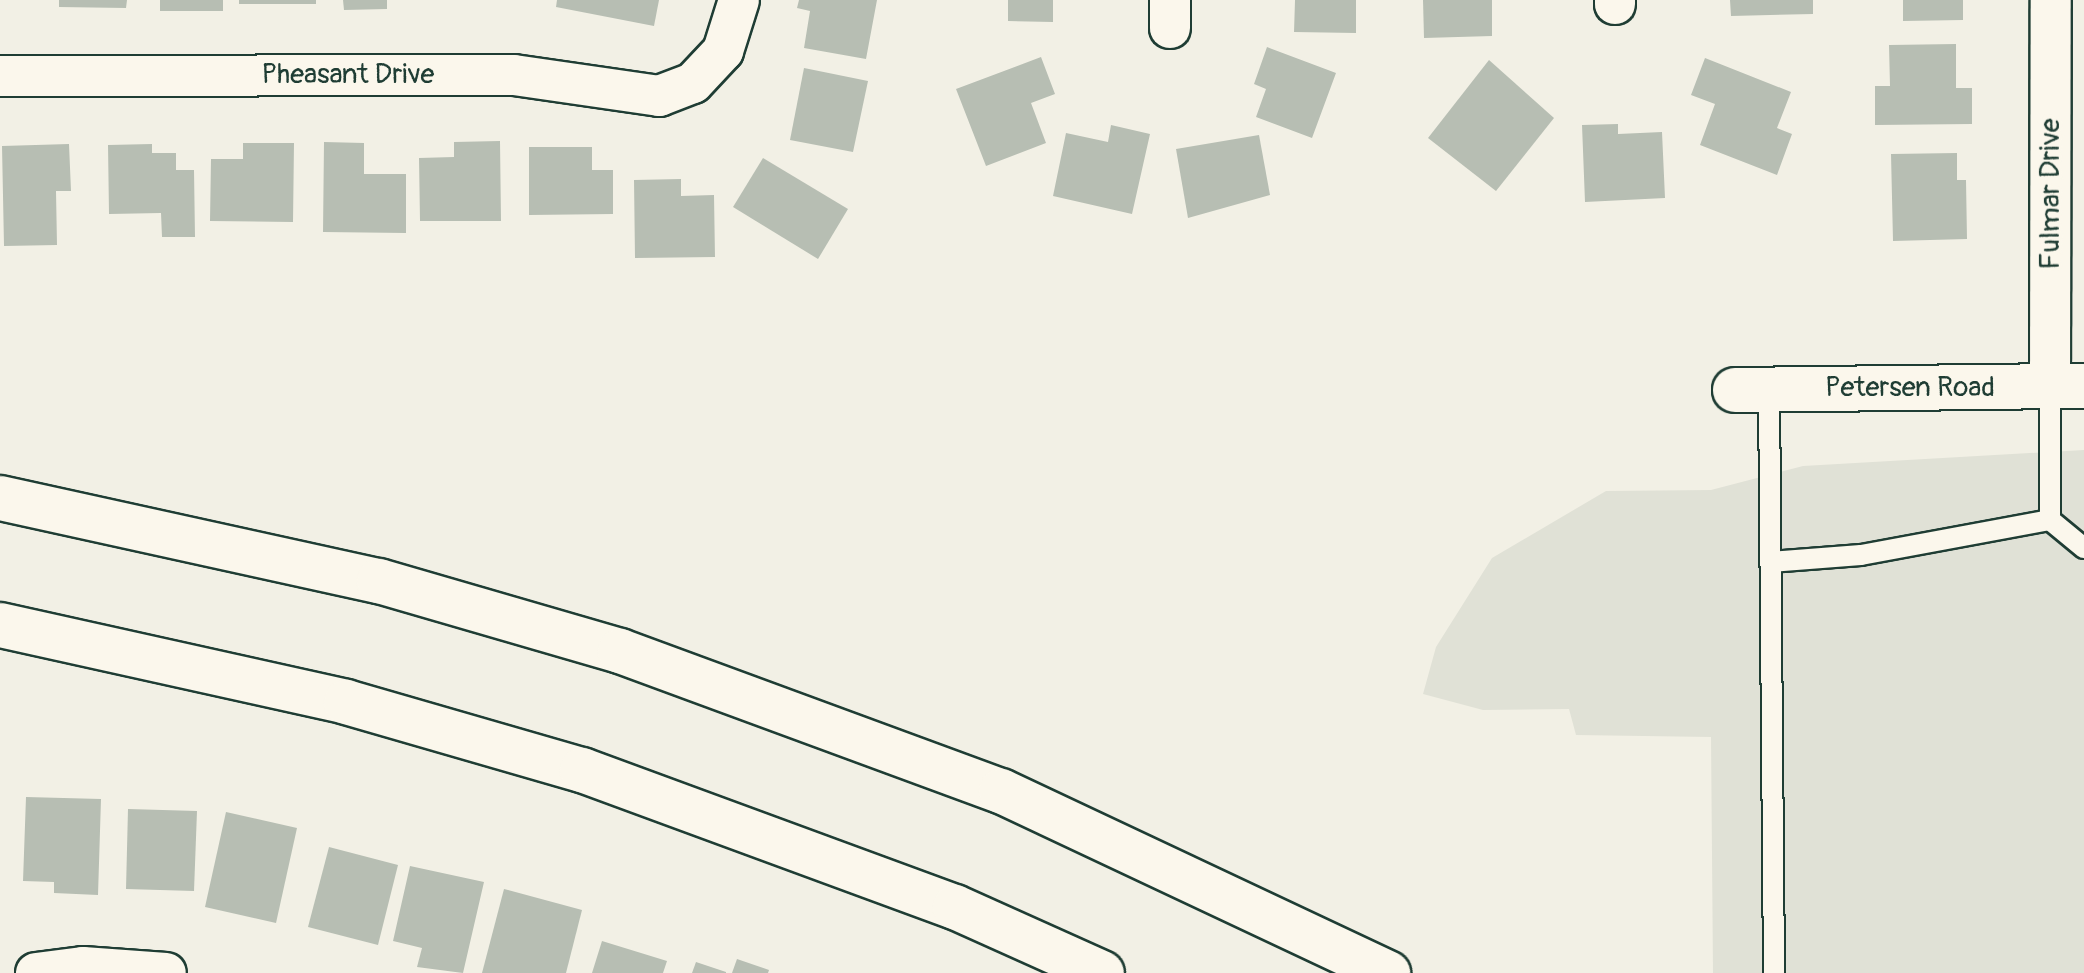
<!DOCTYPE html>
<style>
body{margin:0}
#map{position:relative;width:2084px;height:973px;overflow:hidden;background:#f2f0e5;font-family:Pangolin,sans-serif}
div>[style]{position:absolute}
.built>*{inset:0;background:#e0e1d6}
.building>*{inset:0;background:#b7beb3}
.roads{filter:drop-shadow(2px 0 #1f3d34) drop-shadow(-2px 0 #1f3d34) drop-shadow(0 2px #1f3d34) drop-shadow(0 -2px #1f3d34)}
.service>*{height:20px;margin:-10px;padding:0 10px;transform-origin:10px;border-radius:10px;background:#fbf7ec}
.minor>*{height:40px;margin:-20px;padding:0 20px;transform-origin:20px;border-radius:20px;background:#fbf7ec}
.tertiary>*{height:44px;margin:-22px;padding:0 22px;transform-origin:22px;border-radius:22px;background:#fbf7ec}
.trunk>*{height:44px;margin:-22px;padding:0 22px;transform-origin:22px;border-radius:22px;background:#fbf7ec}
span{translate:-50% -50%;white-space:nowrap;text-align:center;line-height:1.15;-webkit-text-stroke:7px #fbf7ec;paint-order:stroke}
.street-label{font-size:28px;color:#1f3d34}
</style>
<div id="map">
<div class="built">
<div style="clip-path:polygon(2084px 450px,2084px 973px,1713px 973px,1711px 737px,1576px 735px,1569px 709px,1483px 710px,1423px 694px,1436px 647px,1492px 558px,1606px 491px,1711px 490px,1803px 466px)"></div>
</div>
<div class="building">
<div style="clip-path:polygon(59px 0,127px 0,126px 8px,59px 7px)"></div>
<div style="clip-path:polygon(160px 0,223px 0,223px 11px,160px 11px)"></div>
<div style="clip-path:polygon(239px 0,316px 0,316px 4px,239px 4px)"></div>
<div style="clip-path:polygon(343px 0,387px 0,387px 9px,344px 10px)"></div>
<div style="clip-path:polygon(557px 0,659px 0,654px 26px,556px 7px)"></div>
<div style="clip-path:polygon(799px 0,877px 0,866px 59px,804px 48px,810px 11px,797px 8px)"></div>
<div style="clip-path:polygon(1008px 0,1053px 0,1053px 22px,1008px 21px)"></div>
<div style="clip-path:polygon(1295px 0,1356px 0,1356px 33px,1294px 32px)"></div>
<div style="clip-path:polygon(1423px 0,1492px 0,1492px 36px,1424px 38px)"></div>
<div style="clip-path:polygon(1730px 0,1813px 0,1813px 14px,1731px 16px)"></div>
<div style="clip-path:polygon(1903px 0,1963px 0,1963px 20px,1903px 21px)"></div>
<div style="clip-path:polygon(1956px 44px,1956px 88px,1972px 88px,1972px 124px,1875px 125px,1875px 86px,1890px 86px,1889px 45px)"></div>
<div style="clip-path:polygon(1267px 47px,1336px 73px,1312px 138px,1256px 117px,1266px 89px,1254px 84px)"></div>
<div style="clip-path:polygon(1041px 57px,1055px 94px,1031px 103px,1046px 143px,986px 166px,956px 89px)"></div>
<div style="clip-path:polygon(1705px 58px,1791px 92px,1777px 128px,1792px 134px,1777px 175px,1700px 145px,1715px 104px,1691px 95px)"></div>
<div style="clip-path:polygon(1489px 60px,1554px 118px,1496px 191px,1428px 138px)"></div>
<div style="clip-path:polygon(804px 68px,868px 81px,853px 152px,790px 140px)"></div>
<div style="clip-path:polygon(1618px 124px,1618px 134px,1662px 132px,1665px 198px,1585px 202px,1582px 125px)"></div>
<div style="clip-path:polygon(1111px 125px,1150px 134px,1132px 214px,1053px 196px,1066px 133px,1108px 142px)"></div>
<div style="clip-path:polygon(1259px 135px,1270px 195px,1188px 218px,1176px 149px)"></div>
<div style="clip-path:polygon(500px 141px,501px 221px,420px 221px,419px 158px,454px 157px,454px 142px)"></div>
<div style="clip-path:polygon(324px 142px,364px 143px,364px 174px,406px 174px,406px 233px,323px 232px)"></div>
<div style="clip-path:polygon(243px 143px,294px 143px,293px 222px,210px 221px,211px 159px,243px 159px)"></div>
<div style="clip-path:polygon(69px 144px,71px 191px,56px 191px,57px 245px,4px 246px,2px 146px)"></div>
<div style="clip-path:polygon(152px 144px,152px 153px,176px 153px,176px 170px,194px 170px,195px 237px,162px 237px,161px 213px,109px 214px,108px 145px)"></div>
<div style="clip-path:polygon(529px 147px,592px 147px,592px 170px,613px 170px,613px 214px,529px 215px)"></div>
<div style="clip-path:polygon(1957px 153px,1957px 180px,1966px 180px,1967px 239px,1893px 241px,1891px 154px)"></div>
<div style="clip-path:polygon(763px 158px,848px 209px,818px 259px,733px 207px)"></div>
<div style="clip-path:polygon(681px 179px,681px 196px,714px 195px,715px 257px,635px 258px,634px 180px)"></div>
<div style="clip-path:polygon(26px 797px,101px 799px,98px 895px,54px 893px,54px 882px,23px 881px)"></div>
<div style="clip-path:polygon(128px 809px,197px 811px,194px 891px,126px 889px)"></div>
<div style="clip-path:polygon(226px 812px,297px 828px,276px 923px,205px 907px)"></div>
<div style="clip-path:polygon(329px 847px,398px 865px,378px 945px,308px 927px)"></div>
<div style="clip-path:polygon(410px 866px,484px 882px,463px 973px,417px 967px,422px 948px,393px 941px)"></div>
<div style="clip-path:polygon(504px 889px,582px 910px,566px 973px,482px 973px)"></div>
<div style="clip-path:polygon(602px 941px,667px 961px,663px 973px,592px 973px)"></div>
<div style="clip-path:polygon(737px 959px,769px 970px,768px 973px,732px 973px)"></div>
<div style="clip-path:polygon(696px 962px,726px 972px,726px 973px,692px 973px)"></div>
</div>
<div class="roads">
<div class="service">
<div style="left:2050px;top:387px;width:133px;rotate:90deg"></div>
<div style="left:1769px;top:389px;width:584px;rotate:89.51deg"></div>
<div style="left:1770px;top:562px;width:91px;rotate:-4.4deg"></div>
<div style="left:1861px;top:555px;width:192px;rotate:-10.5deg"></div>
<div style="left:2050px;top:520px;width:44px;rotate:39.5deg"></div>
</div>
<div class="minor">
<div style="left:1170px;top:0;width:28px;rotate:90deg"></div>
<div style="left:1615px;top:0;width:4px;rotate:90deg"></div>
<div style="left:0;top:76px;width:514px;rotate:-0.11deg"></div>
<div style="left:514px;top:75px;width:147px;rotate:8.2deg"></div>
<div style="left:659px;top:96px;width:36px;rotate:-21deg"></div>
<div style="left:693px;top:83px;width:44px;rotate:-46.8deg"></div>
<div style="left:723px;top:51px;width:53px;rotate:-72.6deg"></div>
<div style="left:2050px;top:387px;width:387px;rotate:-89.9deg"></div>
<div style="left:36px;top:973px;width:47px;rotate:-7.3deg"></div>
<div style="left:83px;top:967px;width:83px;rotate:4.1deg"></div>
</div>
<div class="tertiary">
<div style="left:1735px;top:390px;width:349px;rotate:-0.7deg"></div>
</div>
<div class="trunk">
<div style="left:0;top:498px;width:388px;rotate:12.4deg"></div>
<div style="left:379px;top:581px;width:251px;rotate:16.2deg"></div>
<div style="left:620px;top:651px;width:406px;rotate:20.2deg"></div>
<div style="left:1001px;top:791px;width:428px;rotate:25.2deg"></div>
<div style="left:0;top:625px;width:354px;rotate:12.5deg"></div>
<div style="left:346px;top:702px;width:246px;rotate:16.1deg"></div>
<div style="left:582px;top:770px;width:397px;rotate:20.2deg"></div>
<div style="left:955px;top:907px;width:161px;rotate:24.2deg"></div>
</div>
</div>
<div class="street-label">
<span style="left:348px;top:75px">Pheasant Drive</span>
<span style="left:2051px;top:194px;rotate:-90deg">Fulmar Drive</span>
<span style="left:1910px;top:388px">Petersen Road</span>
</div>
</div>
